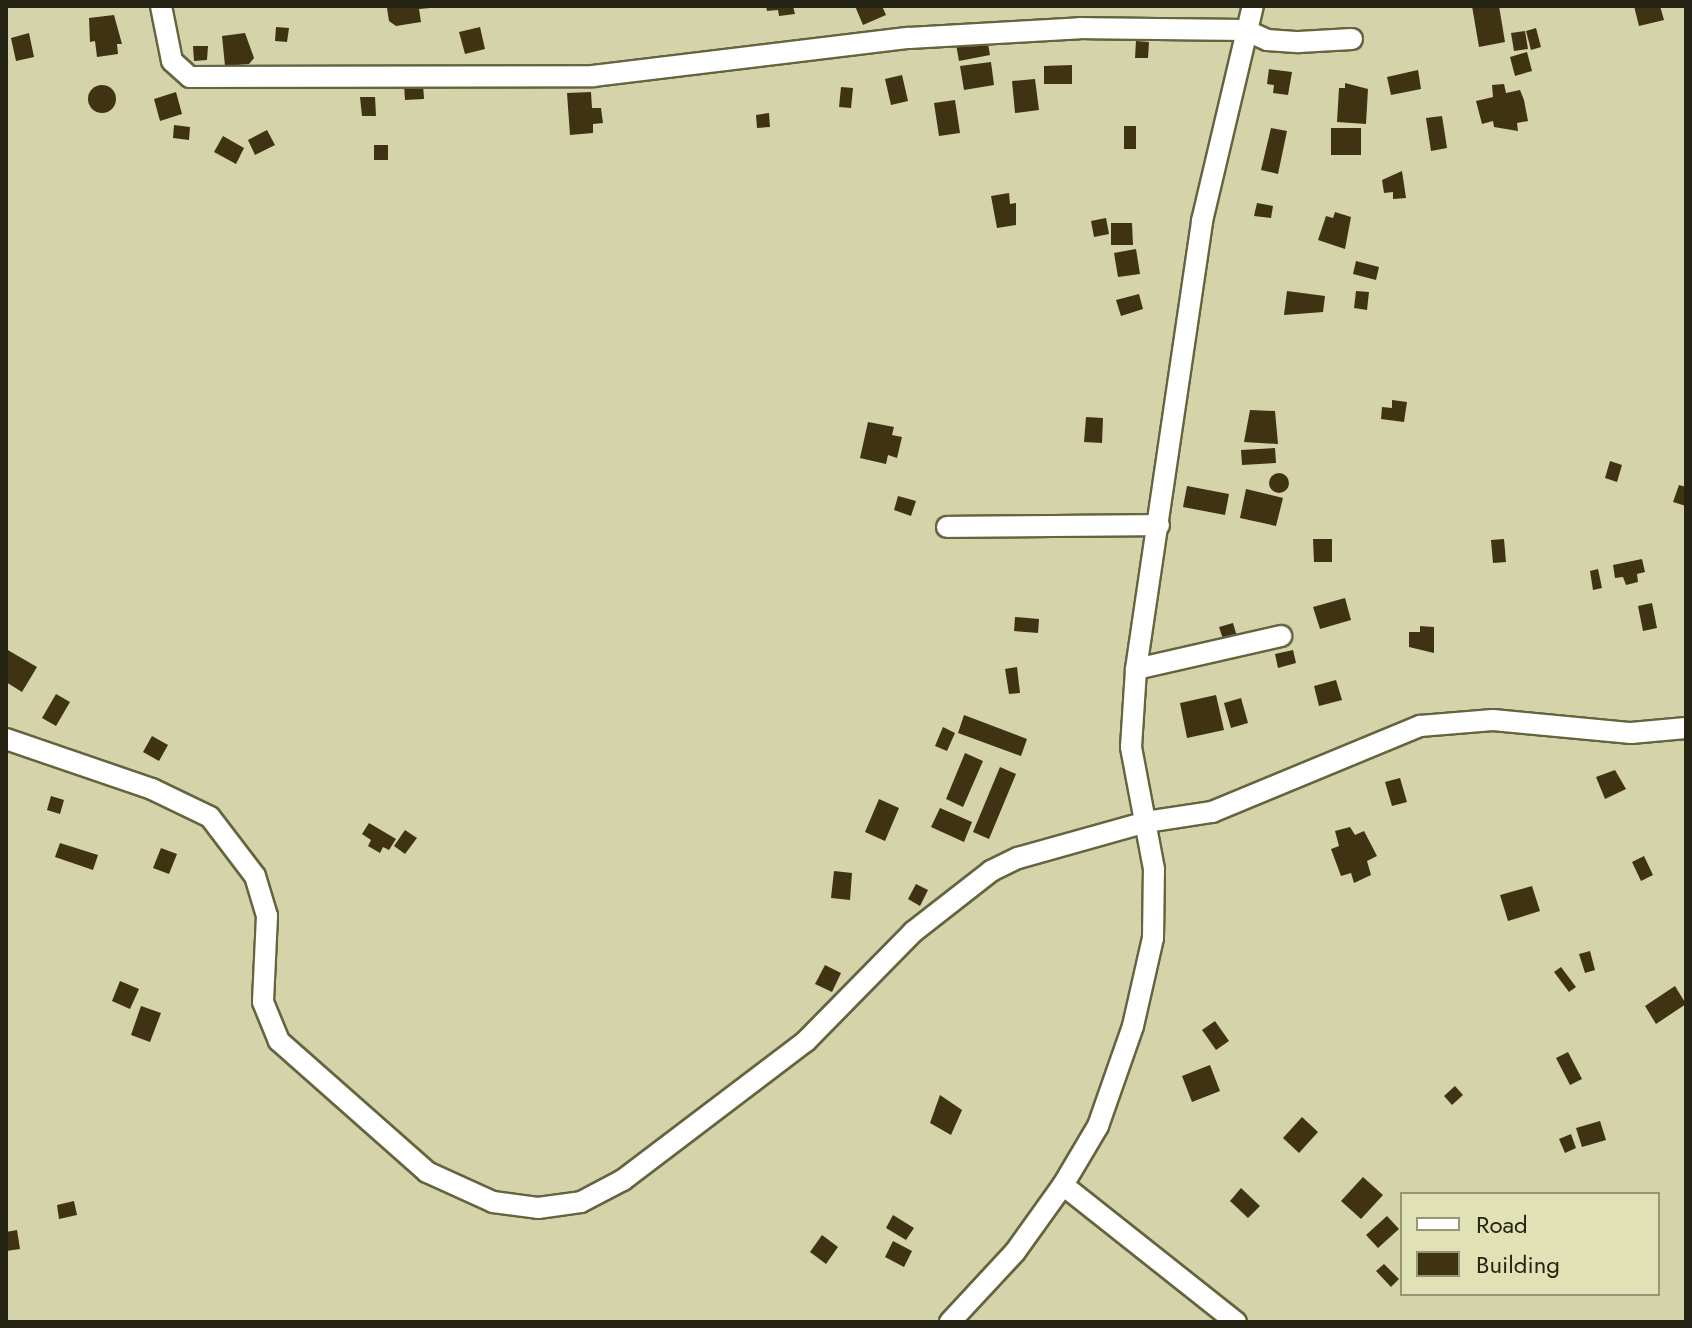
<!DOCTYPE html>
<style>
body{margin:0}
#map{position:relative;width:1692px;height:1328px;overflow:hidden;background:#d4d3a9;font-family:Jost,sans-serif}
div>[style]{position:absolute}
.building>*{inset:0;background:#403313}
.round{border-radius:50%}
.roads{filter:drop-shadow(2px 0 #65643e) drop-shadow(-2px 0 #65643e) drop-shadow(0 2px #65643e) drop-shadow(0 -2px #65643e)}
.minor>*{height:20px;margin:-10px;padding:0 10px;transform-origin:10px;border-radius:10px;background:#fff}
span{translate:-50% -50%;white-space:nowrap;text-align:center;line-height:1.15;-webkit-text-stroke:8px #e1e1b6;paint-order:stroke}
.frame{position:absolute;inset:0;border:8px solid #252414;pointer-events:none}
.legend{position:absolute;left:1400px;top:1192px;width:260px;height:104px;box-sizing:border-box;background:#e1e1b6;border:2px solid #969575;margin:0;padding:10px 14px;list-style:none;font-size:24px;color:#252414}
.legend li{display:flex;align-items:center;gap:16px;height:40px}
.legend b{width:40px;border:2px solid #969575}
</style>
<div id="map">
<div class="building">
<div style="clip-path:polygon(393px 6px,430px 6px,430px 8px,419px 9px,421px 22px,396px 26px,389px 21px,387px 8px)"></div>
<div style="clip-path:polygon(766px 6px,793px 6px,795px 14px,779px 16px,778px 10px,767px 11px)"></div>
<div style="clip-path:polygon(855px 6px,882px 6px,886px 15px,863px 25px)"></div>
<div style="clip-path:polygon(1472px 6px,1499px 6px,1505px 42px,1479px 47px)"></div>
<div style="clip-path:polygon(1634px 6px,1660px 6px,1664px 20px,1639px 26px)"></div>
<div style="clip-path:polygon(114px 15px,122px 44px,117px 44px,118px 54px,97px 57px,95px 41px,90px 42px,89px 18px)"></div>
<div style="clip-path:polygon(276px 27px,289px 28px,287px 42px,275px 41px)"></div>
<div style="clip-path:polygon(480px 27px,485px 49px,465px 54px,459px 32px)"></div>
<div style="clip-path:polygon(1536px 28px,1541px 47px,1531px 50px,1526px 31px)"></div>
<div style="clip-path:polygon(1525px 31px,1528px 49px,1514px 51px,1511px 33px)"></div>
<div style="clip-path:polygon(29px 33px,34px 57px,16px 61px,11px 38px)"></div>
<div style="clip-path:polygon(245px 33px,254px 58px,249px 64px,225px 66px,222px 36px)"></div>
<div style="clip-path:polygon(987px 38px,990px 55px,959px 61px,956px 44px)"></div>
<div style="clip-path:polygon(1136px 41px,1149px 42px,1148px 58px,1135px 58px)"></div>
<div style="clip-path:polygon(193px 46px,208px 46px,207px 60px,194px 61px)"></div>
<div style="clip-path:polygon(1527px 52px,1532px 71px,1515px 76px,1510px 57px)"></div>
<div style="clip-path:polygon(991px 62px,994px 85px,964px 90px,960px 66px)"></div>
<div style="clip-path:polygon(1072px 65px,1072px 84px,1044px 84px,1044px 66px)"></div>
<div style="clip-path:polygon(1269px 69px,1292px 72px,1288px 95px,1273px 93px,1274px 85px,1267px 84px)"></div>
<div style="clip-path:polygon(1418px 70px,1421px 89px,1391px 95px,1387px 77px)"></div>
<div style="clip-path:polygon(902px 75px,908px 101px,891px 105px,885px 79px)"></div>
<div style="clip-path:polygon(1035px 79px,1039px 110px,1015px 113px,1012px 81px)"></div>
<div style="clip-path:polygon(1345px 83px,1368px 89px,1366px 124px,1337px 122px,1339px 88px,1345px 88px)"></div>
<div style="clip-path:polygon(404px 84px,423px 84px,424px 99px,405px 100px)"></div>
<div style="clip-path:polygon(1504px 84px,1506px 93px,1520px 90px,1524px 100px,1528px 121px,1517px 123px,1518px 131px,1494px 127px,1493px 121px,1482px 124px,1476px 101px,1493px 97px,1492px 85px)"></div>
<div class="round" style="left:88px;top:85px;width:28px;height:28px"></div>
<div style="clip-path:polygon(841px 87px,853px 88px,851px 108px,839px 107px)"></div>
<div style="clip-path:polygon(176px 92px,182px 114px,160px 121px,154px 99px)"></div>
<div style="clip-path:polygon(591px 92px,592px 108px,601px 108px,603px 123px,593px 124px,593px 133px,570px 135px,567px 93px)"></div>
<div style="clip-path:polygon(360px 97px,375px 97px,376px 116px,362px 116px)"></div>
<div style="clip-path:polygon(955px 100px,960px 133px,939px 136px,934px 103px)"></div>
<div style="clip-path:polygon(769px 113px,770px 127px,757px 128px,756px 115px)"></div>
<div style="clip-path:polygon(1442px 116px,1447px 148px,1431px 151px,1426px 118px)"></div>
<div style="clip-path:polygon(174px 125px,190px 127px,189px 140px,173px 138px)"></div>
<div style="clip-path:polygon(1124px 126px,1136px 126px,1136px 149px,1124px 149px)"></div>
<div style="clip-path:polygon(1271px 128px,1287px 131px,1278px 174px,1261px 170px)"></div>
<div style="clip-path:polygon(1331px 128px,1361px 128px,1361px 155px,1331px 155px)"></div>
<div style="clip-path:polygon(267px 130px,275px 145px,255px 155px,248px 140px)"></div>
<div style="clip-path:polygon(223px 136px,244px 148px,236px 164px,214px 152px)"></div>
<div style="clip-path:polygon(374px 145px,388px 145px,388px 160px,374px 160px)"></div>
<div style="clip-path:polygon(1402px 171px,1406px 198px,1393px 199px,1393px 192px,1384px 193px,1382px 180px)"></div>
<div style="clip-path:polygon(1009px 193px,1010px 204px,1016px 203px,1016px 225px,997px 228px,991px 196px)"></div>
<div style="clip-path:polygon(1257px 203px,1273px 206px,1271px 218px,1254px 216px)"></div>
<div style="clip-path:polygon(1335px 212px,1351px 217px,1345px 249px,1318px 240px,1326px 216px,1333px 218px)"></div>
<div style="clip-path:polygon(1106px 218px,1109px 234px,1094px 237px,1091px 221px)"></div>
<div style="clip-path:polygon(1111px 223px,1132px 223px,1133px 245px,1111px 245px)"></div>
<div style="clip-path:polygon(1136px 249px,1140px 274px,1118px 277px,1114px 253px)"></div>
<div style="clip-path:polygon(1356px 261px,1379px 267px,1376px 280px,1353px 274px)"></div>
<div style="clip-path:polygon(1287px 291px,1325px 296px,1323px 312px,1284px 315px)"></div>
<div style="clip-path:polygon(1356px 291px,1369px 292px,1367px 310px,1354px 308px)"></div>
<div style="clip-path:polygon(1139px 294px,1143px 309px,1121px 316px,1116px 300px)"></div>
<div style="clip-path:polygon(1392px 400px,1407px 402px,1404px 422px,1381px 419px,1382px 407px,1392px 408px)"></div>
<div style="clip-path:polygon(1250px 410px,1275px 411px,1278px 444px,1244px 442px)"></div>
<div style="clip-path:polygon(1086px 417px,1103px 418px,1102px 443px,1084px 442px)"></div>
<div style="clip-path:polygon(868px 422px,894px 427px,892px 435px,902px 437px,897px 458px,888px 455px,886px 464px,860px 458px)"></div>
<div style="clip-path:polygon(1275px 448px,1276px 463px,1242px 465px,1241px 450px)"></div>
<div style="clip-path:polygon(1610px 461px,1622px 465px,1617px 482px,1605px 478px)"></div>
<div class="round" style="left:1269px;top:473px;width:20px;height:20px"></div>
<div style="clip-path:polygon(1679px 485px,1686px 487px,1686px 506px,1673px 502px)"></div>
<div style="clip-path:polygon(1187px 486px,1229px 494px,1225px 515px,1183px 507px)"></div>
<div style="clip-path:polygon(1246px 489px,1283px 498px,1276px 526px,1240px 518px)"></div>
<div style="clip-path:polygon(898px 496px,916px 501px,911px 516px,894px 510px)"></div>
<div style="clip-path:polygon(1313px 539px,1332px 539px,1332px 562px,1314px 562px)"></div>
<div style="clip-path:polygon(1504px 539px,1506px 562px,1493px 563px,1491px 540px)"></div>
<div style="clip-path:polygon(1642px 559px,1645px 572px,1637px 574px,1638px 582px,1626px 585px,1623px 577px,1615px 578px,1613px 565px)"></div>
<div style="clip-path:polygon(1598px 569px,1602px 588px,1593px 590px,1590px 571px)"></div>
<div style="clip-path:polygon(1345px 598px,1351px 620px,1320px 629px,1313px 607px)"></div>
<div style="clip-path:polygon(1652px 603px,1657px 628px,1643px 631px,1638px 606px)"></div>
<div style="clip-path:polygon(1015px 617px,1039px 619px,1038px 633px,1014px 631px)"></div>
<div style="clip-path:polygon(1233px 623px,1238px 640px,1225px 645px,1219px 627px)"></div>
<div style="clip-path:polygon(1420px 626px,1434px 627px,1434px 653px,1409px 647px,1409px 632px,1420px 632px)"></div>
<div style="clip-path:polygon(6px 649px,37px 667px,22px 692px,6px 682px)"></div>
<div style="clip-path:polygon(1293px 650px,1296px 663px,1278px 668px,1275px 654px)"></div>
<div style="clip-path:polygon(1017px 667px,1020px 693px,1009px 694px,1005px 669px)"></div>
<div style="clip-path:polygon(1336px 680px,1342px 700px,1319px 706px,1314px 686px)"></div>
<div style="clip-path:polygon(56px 694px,70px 702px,56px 726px,42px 718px)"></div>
<div style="clip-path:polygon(1216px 695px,1224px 730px,1187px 738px,1180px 703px)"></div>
<div style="clip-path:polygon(1241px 698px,1248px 723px,1231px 728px,1224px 703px)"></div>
<div style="clip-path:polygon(964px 715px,1027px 739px,1021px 756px,958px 733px)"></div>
<div style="clip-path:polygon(943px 727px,955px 733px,947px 751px,935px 746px)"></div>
<div style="clip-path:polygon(152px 736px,168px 745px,159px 761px,143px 752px)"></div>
<div style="clip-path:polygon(965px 753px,983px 761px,963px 807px,946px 799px)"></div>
<div style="clip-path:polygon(1000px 767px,1016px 774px,989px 839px,973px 832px)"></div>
<div style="clip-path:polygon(1615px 770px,1626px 789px,1605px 799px,1596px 777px)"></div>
<div style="clip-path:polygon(1400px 778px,1407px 802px,1392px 806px,1385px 782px)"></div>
<div style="clip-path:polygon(51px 796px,64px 800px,60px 814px,47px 810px)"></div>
<div style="clip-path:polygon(879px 799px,899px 808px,885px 841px,865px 832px)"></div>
<div style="clip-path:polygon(940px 808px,972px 822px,964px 842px,931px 827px)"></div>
<div style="clip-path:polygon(369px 823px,396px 839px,389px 850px,383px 847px,380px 853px,368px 846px,371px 840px,362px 834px)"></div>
<div style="clip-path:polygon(1350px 827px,1355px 835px,1364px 831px,1377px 856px,1367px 861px,1371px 875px,1354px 883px,1351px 873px,1341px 876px,1331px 849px,1339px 846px,1335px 831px)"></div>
<div style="clip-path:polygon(405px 830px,417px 838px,405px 854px,394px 846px)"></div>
<div style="clip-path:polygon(60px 843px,98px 855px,93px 870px,55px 857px)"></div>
<div style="clip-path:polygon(161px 848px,177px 854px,169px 874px,153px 868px)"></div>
<div style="clip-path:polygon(1644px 856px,1653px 875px,1641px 881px,1632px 862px)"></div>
<div style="clip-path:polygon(834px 871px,852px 873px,850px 900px,831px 898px)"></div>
<div style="clip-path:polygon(916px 884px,928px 890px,920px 906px,908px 899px)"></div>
<div style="clip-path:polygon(1532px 886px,1540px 911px,1508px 921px,1500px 895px)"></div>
<div style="clip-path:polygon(1590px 951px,1595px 970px,1585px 973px,1579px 954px)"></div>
<div style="clip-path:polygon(825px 965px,841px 973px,832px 992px,815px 984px)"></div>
<div style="clip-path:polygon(1561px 967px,1576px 987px,1569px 992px,1554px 972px)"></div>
<div style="clip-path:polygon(120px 981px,139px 989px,130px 1009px,112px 1001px)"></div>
<div style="clip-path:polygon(1675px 986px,1686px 1004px,1656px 1024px,1645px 1006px)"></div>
<div style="clip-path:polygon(141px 1006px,161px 1013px,150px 1042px,131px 1035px)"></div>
<div style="clip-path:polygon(1215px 1021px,1229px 1041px,1216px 1050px,1202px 1030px)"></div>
<div style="clip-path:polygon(1568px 1052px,1582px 1079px,1570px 1085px,1556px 1058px)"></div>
<div style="clip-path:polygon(1210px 1065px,1220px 1091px,1192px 1102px,1182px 1076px)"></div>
<div style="clip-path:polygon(1455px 1086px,1463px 1095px,1452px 1105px,1444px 1096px)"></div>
<div style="clip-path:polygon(940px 1095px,962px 1110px,951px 1135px,930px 1123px)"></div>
<div style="clip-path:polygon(1302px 1117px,1318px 1132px,1299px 1153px,1283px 1138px)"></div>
<div style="clip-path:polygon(1600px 1121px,1606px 1140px,1582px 1147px,1576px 1128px)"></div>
<div style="clip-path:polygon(1571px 1134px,1576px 1148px,1565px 1153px,1559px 1139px)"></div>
<div style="clip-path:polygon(1363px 1177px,1383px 1195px,1361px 1219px,1341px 1201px)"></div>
<div style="clip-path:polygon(1241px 1188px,1260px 1206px,1248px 1218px,1230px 1201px)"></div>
<div style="clip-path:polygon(74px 1201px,77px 1215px,59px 1219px,57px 1205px)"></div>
<div style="clip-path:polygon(893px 1215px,914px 1228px,906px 1240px,886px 1228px)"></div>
<div style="clip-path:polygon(1387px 1216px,1399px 1229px,1378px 1248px,1366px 1235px)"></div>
<div style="clip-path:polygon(17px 1230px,20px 1249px,6px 1251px,6px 1232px)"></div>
<div style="clip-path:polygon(822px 1235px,838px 1247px,826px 1264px,810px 1252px)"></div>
<div style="clip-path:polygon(893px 1241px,912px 1251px,904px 1267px,885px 1257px)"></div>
<div style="clip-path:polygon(1384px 1264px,1399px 1279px,1391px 1287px,1376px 1271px)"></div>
</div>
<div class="roads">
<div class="minor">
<div style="left:161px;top:6px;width:56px;rotate:78.7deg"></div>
<div style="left:172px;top:61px;width:24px;rotate:42deg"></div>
<div style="left:190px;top:77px;width:403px;rotate:-0.1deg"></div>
<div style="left:593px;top:76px;width:318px;rotate:-6.9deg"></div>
<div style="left:909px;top:38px;width:171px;rotate:-3.3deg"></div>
<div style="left:1080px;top:28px;width:165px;rotate:0.7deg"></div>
<div style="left:1245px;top:30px;width:24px;rotate:24deg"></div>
<div style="left:1267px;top:40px;width:32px;rotate:4deg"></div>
<div style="left:1299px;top:42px;width:53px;rotate:-3.2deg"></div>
<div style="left:947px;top:527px;width:212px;rotate:-0.5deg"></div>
<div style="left:1136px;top:669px;width:149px;rotate:-12.8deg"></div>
<div style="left:6px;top:739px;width:154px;rotate:18.9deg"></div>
<div style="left:152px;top:789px;width:64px;rotate:25.8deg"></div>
<div style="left:210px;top:817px;width:74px;rotate:52.7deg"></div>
<div style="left:255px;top:876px;width:42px;rotate:73.3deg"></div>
<div style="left:267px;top:916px;width:86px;rotate:92.7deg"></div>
<div style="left:263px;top:1002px;width:42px;rotate:67.7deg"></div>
<div style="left:279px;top:1041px;width:198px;rotate:41.5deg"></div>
<div style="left:427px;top:1172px;width:72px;rotate:24.4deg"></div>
<div style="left:493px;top:1202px;width:45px;rotate:7.6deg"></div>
<div style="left:538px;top:1208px;width:43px;rotate:-7.9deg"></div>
<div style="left:581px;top:1202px;width:47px;rotate:-27.6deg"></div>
<div style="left:623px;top:1180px;width:230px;rotate:-37.2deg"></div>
<div style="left:806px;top:1041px;width:153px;rotate:-45.5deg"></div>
<div style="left:913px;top:932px;width:99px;rotate:-38deg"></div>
<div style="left:991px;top:871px;width:30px;rotate:-26deg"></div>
<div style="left:1018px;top:858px;width:133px;rotate:-15.7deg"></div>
<div style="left:1146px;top:822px;width:67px;rotate:-8.6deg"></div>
<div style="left:1212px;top:812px;width:225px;rotate:-22.5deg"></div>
<div style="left:1420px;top:726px;width:73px;rotate:-4.7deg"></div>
<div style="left:1493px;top:720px;width:139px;rotate:5.4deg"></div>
<div style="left:1631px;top:733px;width:55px;rotate:-5.2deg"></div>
<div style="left:1063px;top:1185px;width:221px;rotate:38.4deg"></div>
<div style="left:950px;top:1322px;width:96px;rotate:-47.1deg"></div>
<div style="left:1015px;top:1252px;width:82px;rotate:-54.4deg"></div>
<div style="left:1063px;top:1185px;width:69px;rotate:-59.3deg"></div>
<div style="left:1098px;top:1126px;width:106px;rotate:-70.7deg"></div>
<div style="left:1133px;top:1026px;width:90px;rotate:-77.2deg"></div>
<div style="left:1153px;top:938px;width:69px;rotate:-89.2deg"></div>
<div style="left:1154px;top:869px;width:124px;rotate:-100.7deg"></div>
<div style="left:1131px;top:747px;width:78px;rotate:-86.3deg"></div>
<div style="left:1136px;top:669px;width:453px;rotate:-81.6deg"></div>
<div style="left:1202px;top:221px;width:221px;rotate:-76.7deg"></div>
</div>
</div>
<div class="frame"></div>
<ul class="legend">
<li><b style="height:10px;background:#fff"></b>Road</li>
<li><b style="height:22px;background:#403313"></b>Building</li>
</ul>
</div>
